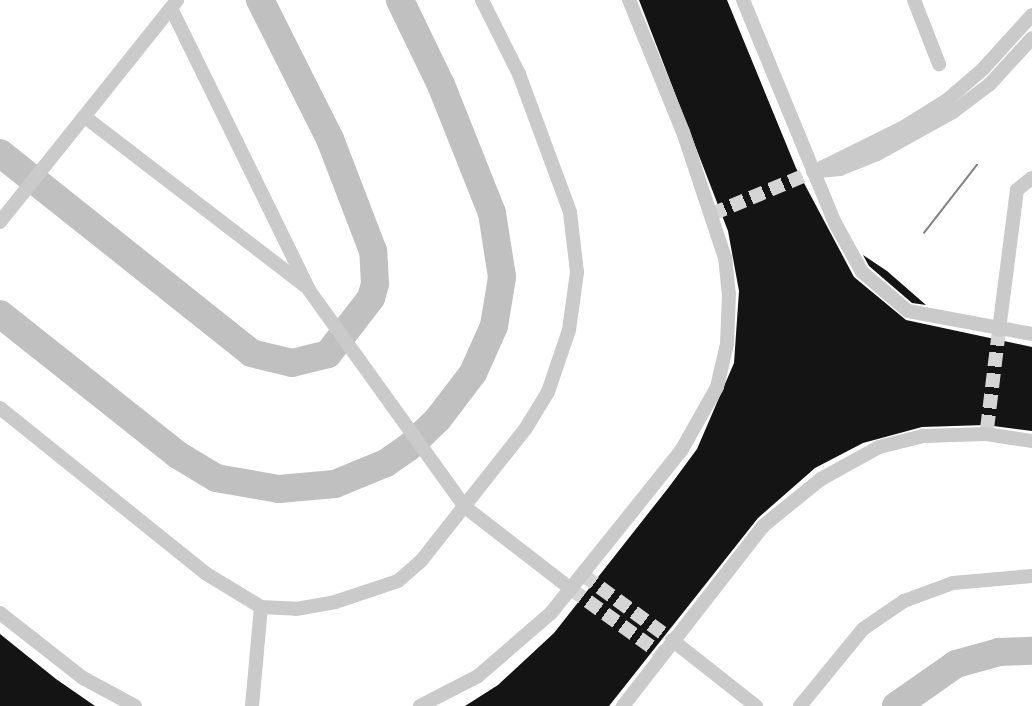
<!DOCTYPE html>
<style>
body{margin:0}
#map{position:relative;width:1032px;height:706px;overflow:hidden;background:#fff;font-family:"Archivo Narrow",sans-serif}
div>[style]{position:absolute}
.taxiway>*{height:28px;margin:-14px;padding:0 14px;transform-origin:14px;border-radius:14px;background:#c0c0c0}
.building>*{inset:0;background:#141414}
.minor-tunnel>*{height:14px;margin-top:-7px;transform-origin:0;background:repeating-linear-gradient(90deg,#d5d5d5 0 14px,transparent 0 21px)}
.minor>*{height:14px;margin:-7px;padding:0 7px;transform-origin:7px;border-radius:7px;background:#cacaca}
.tram>*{height:1.5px;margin:-0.75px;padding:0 0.75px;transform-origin:0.75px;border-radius:0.75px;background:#828282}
span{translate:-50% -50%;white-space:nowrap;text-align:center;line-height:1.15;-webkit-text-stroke:6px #fff;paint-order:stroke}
</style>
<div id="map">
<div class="taxiway">
<div style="left:0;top:153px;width:321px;rotate:38.5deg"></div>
<div style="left:251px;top:353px;width:42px;rotate:13.7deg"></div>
<div style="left:292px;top:363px;width:37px;rotate:-14deg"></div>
<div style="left:328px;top:354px;width:71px;rotate:-52.5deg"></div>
<div style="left:371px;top:298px;width:15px;rotate:-74deg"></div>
<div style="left:375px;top:284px;width:33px;rotate:-93deg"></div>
<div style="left:373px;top:251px;width:120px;rotate:-111deg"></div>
<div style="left:330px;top:139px;width:156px;rotate:-116.7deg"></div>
<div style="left:0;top:314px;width:227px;rotate:38.4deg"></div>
<div style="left:178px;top:455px;width:44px;rotate:31.2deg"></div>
<div style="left:216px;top:478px;width:64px;rotate:9.9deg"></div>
<div style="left:279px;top:489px;width:56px;rotate:-5.1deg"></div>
<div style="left:335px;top:484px;width:55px;rotate:-22.4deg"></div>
<div style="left:386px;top:463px;width:28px;rotate:-35deg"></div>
<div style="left:409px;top:447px;width:40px;rotate:-44deg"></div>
<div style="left:438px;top:419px;width:58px;rotate:-52.7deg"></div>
<div style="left:473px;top:373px;width:51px;rotate:-65.9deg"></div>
<div style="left:494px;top:326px;width:50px;rotate:-80.7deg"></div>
<div style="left:502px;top:277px;width:65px;rotate:-98.9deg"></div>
<div style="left:492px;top:213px;width:138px;rotate:-111.7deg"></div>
<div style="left:441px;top:85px;width:94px;rotate:-115.8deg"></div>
<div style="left:896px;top:706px;width:73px;rotate:-35deg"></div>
<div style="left:956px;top:664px;width:45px;rotate:-15.6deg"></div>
<div style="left:999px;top:652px;width:33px;rotate:-2deg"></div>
</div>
<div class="building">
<div style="clip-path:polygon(639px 0,727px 0,796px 168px,854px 277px,906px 320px,1032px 347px,1032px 431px,986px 425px,922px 427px,863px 443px,815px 468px,758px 518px,609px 706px,465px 706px,498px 685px,554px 633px,669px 487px,697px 449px,734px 363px,739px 291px,728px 231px)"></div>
<div style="clip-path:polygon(863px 255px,887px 271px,926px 305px,912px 303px,869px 266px)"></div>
<div style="clip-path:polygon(0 634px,56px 679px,95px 706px,0 706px)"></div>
</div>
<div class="minor-tunnel">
<div style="left:712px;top:214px;width:109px;rotate:-22.6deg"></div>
<div style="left:987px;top:429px;width:100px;rotate:-83.1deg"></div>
<div style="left:583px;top:575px;width:110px;rotate:36.1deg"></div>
<div style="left:571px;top:589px;width:111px;rotate:35.8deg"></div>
</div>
<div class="minor">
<div style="left:743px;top:0;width:241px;rotate:67.6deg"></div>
<div style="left:835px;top:223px;width:56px;rotate:61.1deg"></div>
<div style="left:862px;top:272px;width:60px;rotate:40.3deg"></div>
<div style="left:908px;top:311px;width:126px;rotate:10.5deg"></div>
<div style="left:914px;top:0;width:69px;rotate:68.7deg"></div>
<div style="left:171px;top:8px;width:314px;rotate:63.9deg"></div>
<div style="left:309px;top:290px;width:267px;rotate:54.3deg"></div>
<div style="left:465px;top:507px;width:134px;rotate:37.7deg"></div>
<div style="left:85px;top:117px;width:277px;rotate:37.5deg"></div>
<div style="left:818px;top:171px;width:22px;rotate:-5deg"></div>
<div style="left:840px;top:169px;width:40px;rotate:-22deg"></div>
<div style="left:877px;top:154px;width:87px;rotate:-28.9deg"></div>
<div style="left:953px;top:112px;width:46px;rotate:-37.1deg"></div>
<div style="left:990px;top:84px;width:62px;rotate:-47.6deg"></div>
<div style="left:813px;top:172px;width:102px;rotate:-26.3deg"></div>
<div style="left:904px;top:127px;width:51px;rotate:-32.1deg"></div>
<div style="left:947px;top:100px;width:48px;rotate:-40.7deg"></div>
<div style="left:983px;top:69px;width:73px;rotate:-47.8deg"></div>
<div style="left:0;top:222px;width:284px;rotate:-51.4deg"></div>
<div style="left:999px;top:330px;width:141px;rotate:-82.7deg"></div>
<div style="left:1017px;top:190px;width:19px;rotate:-39deg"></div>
<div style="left:0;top:408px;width:263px;rotate:38.8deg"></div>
<div style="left:205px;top:573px;width:66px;rotate:31.3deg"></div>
<div style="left:261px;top:607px;width:35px;rotate:3deg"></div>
<div style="left:296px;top:609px;width:40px;rotate:-10deg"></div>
<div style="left:335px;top:602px;width:66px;rotate:-18.4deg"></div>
<div style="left:398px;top:581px;width:30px;rotate:-41deg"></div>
<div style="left:421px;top:561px;width:169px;rotate:-51.7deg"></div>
<div style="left:526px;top:428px;width:42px;rotate:-58.6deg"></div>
<div style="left:548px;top:392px;width:65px;rotate:-71.3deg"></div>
<div style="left:569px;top:330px;width:59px;rotate:-82.1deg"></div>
<div style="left:577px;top:272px;width:60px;rotate:-96.7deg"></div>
<div style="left:570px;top:212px;width:147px;rotate:-110.3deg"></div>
<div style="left:519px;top:74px;width:83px;rotate:-116.6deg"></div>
<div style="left:0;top:613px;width:105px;rotate:38.1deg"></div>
<div style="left:83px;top:678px;width:59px;rotate:28.3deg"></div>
<div style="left:672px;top:640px;width:107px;rotate:38.2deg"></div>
<div style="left:252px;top:706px;width:99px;rotate:-84.8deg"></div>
<div style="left:420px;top:706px;width:65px;rotate:-27.3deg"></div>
<div style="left:478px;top:676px;width:96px;rotate:-40.8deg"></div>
<div style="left:551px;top:613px;width:208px;rotate:-51.3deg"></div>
<div style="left:681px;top:451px;width:73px;rotate:-60.6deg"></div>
<div style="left:717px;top:387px;width:44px;rotate:-76.9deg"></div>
<div style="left:727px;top:344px;width:49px;rotate:-87.7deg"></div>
<div style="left:729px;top:295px;width:37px;rotate:-96deg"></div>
<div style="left:725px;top:258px;width:133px;rotate:-108.4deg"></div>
<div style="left:683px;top:132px;width:143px;rotate:-112.2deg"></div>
<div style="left:623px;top:706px;width:228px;rotate:-52.1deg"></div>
<div style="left:763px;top:526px;width:75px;rotate:-39deg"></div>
<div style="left:821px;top:479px;width:66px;rotate:-28.9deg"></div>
<div style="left:879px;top:447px;width:45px;rotate:-14deg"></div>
<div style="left:923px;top:436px;width:63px;rotate:-1.8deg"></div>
<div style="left:986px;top:434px;width:47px;rotate:8.7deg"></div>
<div style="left:800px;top:706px;width:99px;rotate:-50.7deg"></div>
<div style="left:863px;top:629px;width:50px;rotate:-34.3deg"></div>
<div style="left:904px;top:601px;width:52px;rotate:-20.2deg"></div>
<div style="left:953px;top:583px;width:79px;rotate:-5.1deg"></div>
</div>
<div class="tram">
<div style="left:924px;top:233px;width:86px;rotate:-52.1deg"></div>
</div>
</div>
